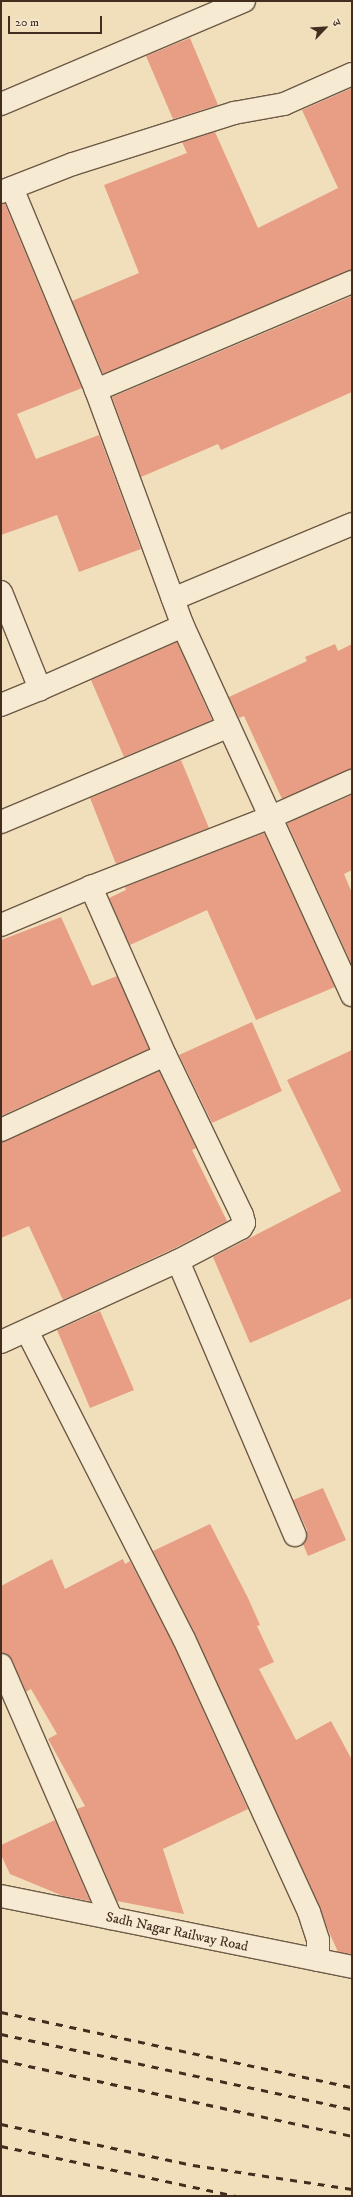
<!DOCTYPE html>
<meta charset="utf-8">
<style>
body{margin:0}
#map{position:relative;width:353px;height:2197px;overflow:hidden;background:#f1dfbc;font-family:"IM FELL DW Pica","Noto Serif Devanagari",serif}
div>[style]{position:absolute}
.building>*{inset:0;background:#e79e84}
.roads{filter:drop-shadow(1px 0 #6e5a46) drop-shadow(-1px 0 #6e5a46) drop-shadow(0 1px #6e5a46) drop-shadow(0 -1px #6e5a46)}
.minor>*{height:22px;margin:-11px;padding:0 11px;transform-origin:11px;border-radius:11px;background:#f6ead3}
.rail>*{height:3px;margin-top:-1.5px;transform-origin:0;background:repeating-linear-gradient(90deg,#422d1f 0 7px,transparent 0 14px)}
span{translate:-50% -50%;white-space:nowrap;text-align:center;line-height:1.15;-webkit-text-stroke:3.5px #f6ead3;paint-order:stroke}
.street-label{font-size:14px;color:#422d1f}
.frame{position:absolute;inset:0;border:2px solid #422d1f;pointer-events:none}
.north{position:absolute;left:305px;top:8px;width:40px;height:40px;-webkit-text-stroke:3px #f6ead3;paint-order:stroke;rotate:65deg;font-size:11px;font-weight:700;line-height:16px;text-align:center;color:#422d1f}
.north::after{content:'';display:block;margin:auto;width:14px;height:18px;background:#422d1f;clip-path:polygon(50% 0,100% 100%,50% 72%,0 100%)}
.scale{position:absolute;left:8px;top:16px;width:94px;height:18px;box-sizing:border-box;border:2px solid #422d1f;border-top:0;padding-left:5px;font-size:12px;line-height:14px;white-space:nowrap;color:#422d1f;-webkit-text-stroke:3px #f6ead3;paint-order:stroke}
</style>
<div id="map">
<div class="building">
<div style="clip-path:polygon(190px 38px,218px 105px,173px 119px,146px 56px)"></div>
<div style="clip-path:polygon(352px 88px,352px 270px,103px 374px,72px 301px,139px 273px,104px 185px,187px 153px,182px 142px,215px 132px,258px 228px,338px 188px,302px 110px)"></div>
<div style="clip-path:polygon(1px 204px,5px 204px,82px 388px,17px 414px,36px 459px,99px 435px,141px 549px,79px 572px,57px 515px,1px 535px)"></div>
<div style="clip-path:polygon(352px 296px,352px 392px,221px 450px,218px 444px,141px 477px,112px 397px)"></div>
<div style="clip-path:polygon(177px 642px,212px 720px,124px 757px,91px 680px)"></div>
<div style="clip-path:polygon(335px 644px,338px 651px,352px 644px,352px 769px,282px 799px,244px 716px,239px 718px,229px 697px,307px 661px,305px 657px)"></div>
<div style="clip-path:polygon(181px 760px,209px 828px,116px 864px,90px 798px)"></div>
<div style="clip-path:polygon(352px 795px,352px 870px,344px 874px,352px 893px,352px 965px,287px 823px)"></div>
<div style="clip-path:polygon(264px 833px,335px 987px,256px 1020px,207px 910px,130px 945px,109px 898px,126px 890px,125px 887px)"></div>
<div style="clip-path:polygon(61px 917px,92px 986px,117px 976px,149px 1049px,1px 1116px,1px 940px)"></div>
<div style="clip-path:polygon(252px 1022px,282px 1091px,212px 1123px,179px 1055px)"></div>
<div style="clip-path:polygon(352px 1050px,352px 1298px,250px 1343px,213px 1257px,341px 1191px,287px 1080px)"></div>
<div style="clip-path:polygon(159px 1071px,196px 1148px,192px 1150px,227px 1221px,175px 1248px,63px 1300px,29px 1226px,1px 1238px,1px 1142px)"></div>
<div style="clip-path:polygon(100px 1311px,134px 1390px,90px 1408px,57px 1330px)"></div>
<div style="clip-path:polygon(323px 1488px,346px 1540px,308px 1556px,303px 1544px,307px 1537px,307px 1530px,293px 1500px)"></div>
<div style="clip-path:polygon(210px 1524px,248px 1598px,260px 1625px,257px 1626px,274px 1662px,259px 1669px,296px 1740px,331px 1721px,352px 1760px,352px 1954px,338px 1952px,195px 1634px,153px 1551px)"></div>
<div style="clip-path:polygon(52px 1559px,65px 1589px,123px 1559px,125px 1564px,130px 1561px,173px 1644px,248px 1809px,163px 1849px,184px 1914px,117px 1901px,77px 1809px,85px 1806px,48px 1739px,57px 1734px,31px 1689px,26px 1692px,12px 1660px,8px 1655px,1px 1653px,1px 1586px)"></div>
<div style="clip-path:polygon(55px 1820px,90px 1901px,63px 1896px,10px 1874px,1px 1855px,1px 1845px)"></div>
</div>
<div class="roads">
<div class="minor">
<div style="left:1px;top:104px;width:264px;rotate:-23deg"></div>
<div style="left:12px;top:188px;width:219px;rotate:67.4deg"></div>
<div style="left:96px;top:390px;width:252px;rotate:69.8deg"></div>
<div style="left:1px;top:192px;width:77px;rotate:-21.3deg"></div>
<div style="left:73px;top:164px;width:169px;rotate:-17.6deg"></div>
<div style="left:234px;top:113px;width:51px;rotate:-10.2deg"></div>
<div style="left:284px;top:104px;width:74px;rotate:-23.8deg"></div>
<div style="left:96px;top:390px;width:278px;rotate:-22.9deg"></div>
<div style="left:1px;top:592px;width:105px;rotate:68.1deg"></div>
<div style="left:40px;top:689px;width:42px;rotate:157.7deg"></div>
<div style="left:173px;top:599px;width:194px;rotate:-22.7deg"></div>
<div style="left:40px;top:689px;width:156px;rotate:-23.8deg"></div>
<div style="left:183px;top:626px;width:406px;rotate:65.4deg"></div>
<div style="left:1px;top:822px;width:247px;rotate:-22.8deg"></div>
<div style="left:1px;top:925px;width:98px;rotate:-22.9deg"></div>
<div style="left:91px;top:887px;width:193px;rotate:-21.3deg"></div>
<div style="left:271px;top:817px;width:89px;rotate:-24deg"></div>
<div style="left:1px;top:1130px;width:180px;rotate:-24.6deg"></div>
<div style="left:165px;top:1055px;width:184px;rotate:-113.8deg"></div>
<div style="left:178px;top:1261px;width:298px;rotate:66.9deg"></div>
<div style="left:27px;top:1331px;width:346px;rotate:63deg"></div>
<div style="left:184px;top:1639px;width:300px;rotate:65.4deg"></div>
<div style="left:309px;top:1912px;width:29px;rotate:72deg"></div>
<div style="left:318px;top:1940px;width:20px;rotate:90deg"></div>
<div style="left:1px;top:1342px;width:195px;rotate:-24.6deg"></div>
<div style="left:178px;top:1261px;width:71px;rotate:-27.6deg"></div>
<div style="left:241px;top:1228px;width:6px;rotate:-59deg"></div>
<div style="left:244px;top:1223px;width:8px;rotate:-104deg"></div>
<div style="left:242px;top:1215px;width:178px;rotate:-115.7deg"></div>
<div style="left:1px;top:1665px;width:276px;rotate:66.5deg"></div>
<div style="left:1px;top:1896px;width:358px;rotate:11.4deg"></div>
</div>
</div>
<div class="rail">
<div style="left:1px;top:2012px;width:359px;rotate:12.1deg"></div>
<div style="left:1px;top:2034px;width:359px;rotate:12.1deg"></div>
<div style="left:1px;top:2060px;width:359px;rotate:12.2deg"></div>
<div style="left:1px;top:2124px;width:196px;rotate:12.1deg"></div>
<div style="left:193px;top:2165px;width:161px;rotate:8.6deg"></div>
<div style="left:1px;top:2146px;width:240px;rotate:12deg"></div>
</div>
<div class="street-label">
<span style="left:177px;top:1932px;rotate:12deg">Sadh Nagar Railway Road</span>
</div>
<div class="frame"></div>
<div class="north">उ</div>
<div class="scale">20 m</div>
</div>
